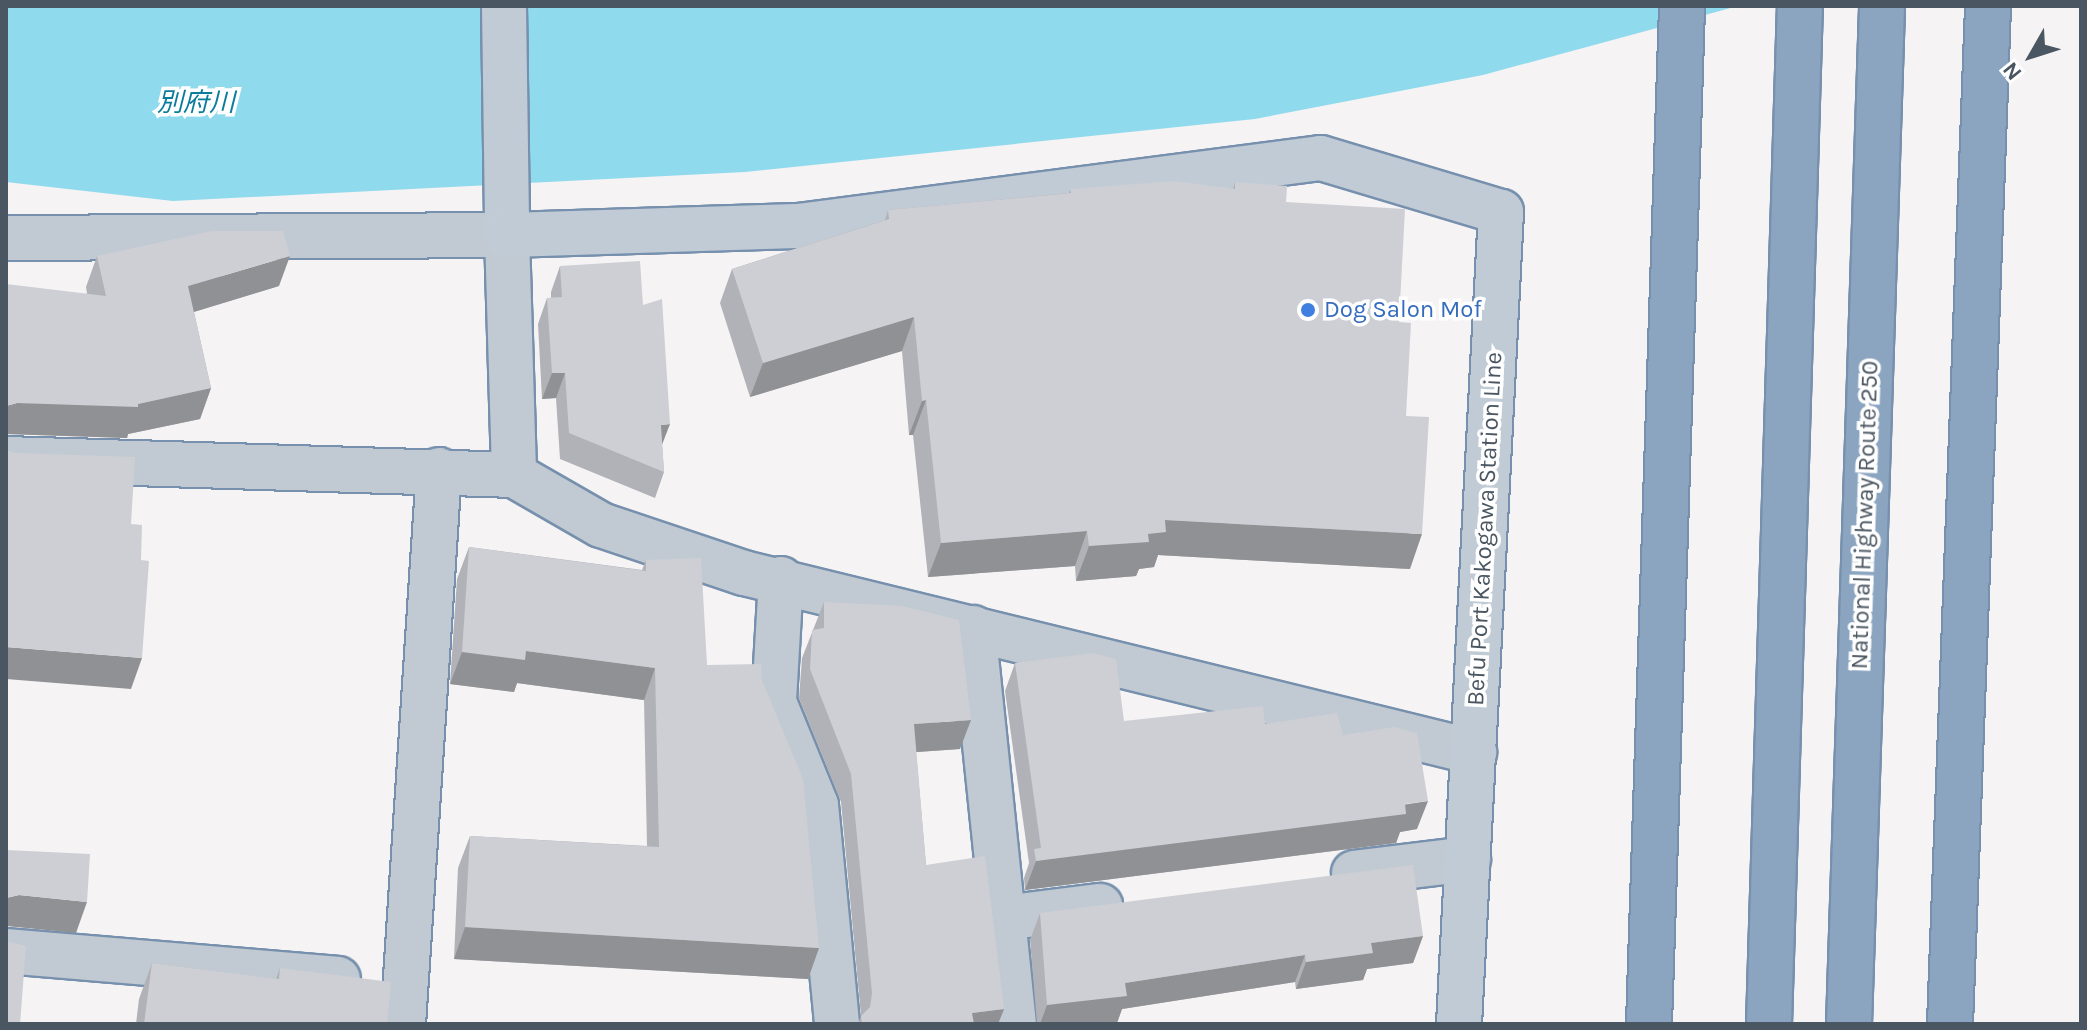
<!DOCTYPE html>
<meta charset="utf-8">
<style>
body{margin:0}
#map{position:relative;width:2087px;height:1030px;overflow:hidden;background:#f5f3f3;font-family:Karla,"Noto Sans JP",sans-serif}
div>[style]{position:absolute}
.water>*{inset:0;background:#90daee}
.roads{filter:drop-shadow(2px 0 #7690ad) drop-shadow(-2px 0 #7690ad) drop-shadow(0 2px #7690ad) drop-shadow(0 -2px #7690ad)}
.street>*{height:44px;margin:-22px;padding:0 22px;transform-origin:22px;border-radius:22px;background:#c1cad2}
.secondary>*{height:44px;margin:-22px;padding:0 22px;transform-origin:22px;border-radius:22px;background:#c1cbd6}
.highway>*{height:44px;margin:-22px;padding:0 22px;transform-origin:22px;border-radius:22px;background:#8ba5c1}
.wall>*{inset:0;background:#b0b2b7}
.shaded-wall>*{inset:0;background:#909195}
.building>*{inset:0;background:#cdcfd5}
.dots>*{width:22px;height:22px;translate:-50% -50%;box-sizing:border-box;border:4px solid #fff;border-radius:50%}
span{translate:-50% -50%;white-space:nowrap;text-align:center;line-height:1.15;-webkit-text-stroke:7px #fff;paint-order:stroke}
.shop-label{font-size:24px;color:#366cbe}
.left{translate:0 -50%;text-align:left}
.street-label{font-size:24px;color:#4a5661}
.water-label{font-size:26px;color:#0c7c9b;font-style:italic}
.frame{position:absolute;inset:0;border:8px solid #4a5661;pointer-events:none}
.north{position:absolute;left:1991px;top:16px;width:80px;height:80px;-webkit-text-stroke:6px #fff;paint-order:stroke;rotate:231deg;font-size:22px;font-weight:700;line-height:32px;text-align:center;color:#4a5661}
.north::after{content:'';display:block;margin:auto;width:28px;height:36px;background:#4a5661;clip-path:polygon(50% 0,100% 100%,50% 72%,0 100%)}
</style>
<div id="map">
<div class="water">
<div style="clip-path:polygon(6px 6px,1738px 6px,1483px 75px,1255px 119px,745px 172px,173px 201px,6px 182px)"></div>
</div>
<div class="roads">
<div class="street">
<div style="left:6px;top:238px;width:501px;rotate:-0.34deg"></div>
<div style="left:507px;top:235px;width:240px;rotate:88.3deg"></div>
<div style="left:6px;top:459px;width:508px;rotate:1.8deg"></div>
<div style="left:514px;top:475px;width:100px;rotate:29.9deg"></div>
<div style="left:601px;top:525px;width:151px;rotate:18.6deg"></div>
<div style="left:744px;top:573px;width:752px;rotate:13.78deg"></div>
<div style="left:781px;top:579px;width:123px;rotate:93.3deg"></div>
<div style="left:774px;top:702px;width:111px;rotate:67.8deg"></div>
<div style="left:816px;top:805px;width:220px;rotate:84.5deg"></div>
<div style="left:973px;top:628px;width:398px;rotate:84.1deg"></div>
<div style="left:1354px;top:873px;width:115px;rotate:-7deg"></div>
<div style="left:1003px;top:918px;width:98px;rotate:-7.1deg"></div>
<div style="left:6px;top:951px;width:333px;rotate:4.8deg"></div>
<div style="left:403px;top:1024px;width:555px;rotate:-86.28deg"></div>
</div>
<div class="secondary">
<div style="left:504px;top:6px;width:229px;rotate:89.2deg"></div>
<div style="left:507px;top:235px;width:291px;rotate:-1.8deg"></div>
<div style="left:798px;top:226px;width:527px;rotate:-7.41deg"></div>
<div style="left:1321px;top:158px;width:188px;rotate:16.7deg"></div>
<div style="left:1501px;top:212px;width:813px;rotate:92.96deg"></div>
</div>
<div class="highway">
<div style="left:1649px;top:1024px;width:1019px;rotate:-88.14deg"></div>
<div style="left:1769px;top:1024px;width:1018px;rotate:-88.26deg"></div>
<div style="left:1849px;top:1024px;width:1019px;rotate:-88.14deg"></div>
<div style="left:1950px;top:1024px;width:1019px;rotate:-87.86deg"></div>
</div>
</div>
<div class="wall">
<div style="clip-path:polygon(1235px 182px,1286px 202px,1399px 322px,1406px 416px,1410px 569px,1158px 555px,1154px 567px,1139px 569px,1136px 576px,1076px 581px,1075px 566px,928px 577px,913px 435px,909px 435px,902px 351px,750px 397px,720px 303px,732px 269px,885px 220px,888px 210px,1069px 193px,1070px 189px,1233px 189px)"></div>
<div style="clip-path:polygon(97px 256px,279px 286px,194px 312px,211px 388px,200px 419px,128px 434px,127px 438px,6px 434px,87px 293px,86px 287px)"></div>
<div style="clip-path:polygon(560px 266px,643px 305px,662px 445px,664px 472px,655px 498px,560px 459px,556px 398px,542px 399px,538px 324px,547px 298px,551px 298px,551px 292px)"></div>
<div style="clip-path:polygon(469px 547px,642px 570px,646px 560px,707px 665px,762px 680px,819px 948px,808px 979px,454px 959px,458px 868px,470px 836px,647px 846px,644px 700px,517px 683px,514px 692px,450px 684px,457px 579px)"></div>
<div style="clip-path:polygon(824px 602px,960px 749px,916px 752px,926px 865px,1004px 1009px,998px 1024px,858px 1024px,861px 1016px,841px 802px,799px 698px,802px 658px)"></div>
<div style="clip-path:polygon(1015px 663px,1124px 721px,1265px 724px,1343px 735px,1417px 829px,1400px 832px,1396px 843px,1025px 890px,1024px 878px,1029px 863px,1005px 691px)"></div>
<div style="clip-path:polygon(1040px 913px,1423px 936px,1413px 963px,1367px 969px,1363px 980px,1296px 989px,1295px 982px,1122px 1009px,1117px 1023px,1037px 1024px,1030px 940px)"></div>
<div style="clip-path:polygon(152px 963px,276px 979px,280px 968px,387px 1024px,136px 1024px,139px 999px)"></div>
</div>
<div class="shaded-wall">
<div style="clip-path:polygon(290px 256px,279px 286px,177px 317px,188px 286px)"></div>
<div style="clip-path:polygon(914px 317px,902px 351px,750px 397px,763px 363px)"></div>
<div style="clip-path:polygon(552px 373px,565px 373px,556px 398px,542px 399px)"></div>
<div style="clip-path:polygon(211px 388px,200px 419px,128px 434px,127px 438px,6px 434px,6px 406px,17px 403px,138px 404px)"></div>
<div style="clip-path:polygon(926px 400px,913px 435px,909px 435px,922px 401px)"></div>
<div style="clip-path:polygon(670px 424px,660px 450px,661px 425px)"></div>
<div style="clip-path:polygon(1165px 520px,1422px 534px,1410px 569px,1158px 555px,1154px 567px,1139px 569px,1136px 576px,1076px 581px,1089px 546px,1148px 534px)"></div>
<div style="clip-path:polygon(1087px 531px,1075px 566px,928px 577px,941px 543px)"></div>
<div style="clip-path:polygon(6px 647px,142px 658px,131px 689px,6px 679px)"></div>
<div style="clip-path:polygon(526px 651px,655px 668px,644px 700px,517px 683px,514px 692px,450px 684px,462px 652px)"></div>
<div style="clip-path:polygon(971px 720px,960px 749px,903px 753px,914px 724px)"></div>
<div style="clip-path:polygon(1428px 801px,1417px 829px,1400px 832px,1396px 843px,1025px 890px,1036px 861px)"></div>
<div style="clip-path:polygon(19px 895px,87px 902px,76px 933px,6px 926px,6px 898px)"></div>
<div style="clip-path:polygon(465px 927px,819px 948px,808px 979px,454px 959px)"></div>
<div style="clip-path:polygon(1423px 936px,1413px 963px,1367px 969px,1363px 980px,1296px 989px,1306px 962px,1371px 943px)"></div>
<div style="clip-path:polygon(1305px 955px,1295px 982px,1122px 1009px,1117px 1023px,1040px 1024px,1047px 1005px,1125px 983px)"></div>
<div style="clip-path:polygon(1004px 1009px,998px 1024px,968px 1024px,972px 1013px)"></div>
</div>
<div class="building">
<div style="clip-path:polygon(1175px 181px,1235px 189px,1235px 182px,1287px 186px,1286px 202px,1405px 209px,1399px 322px,1411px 323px,1406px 416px,1429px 417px,1422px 534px,1165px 520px,1166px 532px,1148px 534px,1149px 542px,1089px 546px,1087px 531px,941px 543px,926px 400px,922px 401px,914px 317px,763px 363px,732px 269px,889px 219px,888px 210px,1071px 193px,1070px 189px)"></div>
<div style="clip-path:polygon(212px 231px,283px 231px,290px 256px,188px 286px,211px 388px,138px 404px,138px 407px,17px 403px,6px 406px,6px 284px,106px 296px,97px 256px)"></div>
<div style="clip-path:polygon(640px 261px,643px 305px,662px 299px,670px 424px,661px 425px,664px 472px,569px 433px,565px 373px,552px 373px,547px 298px,562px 297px,560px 266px)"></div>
<div style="clip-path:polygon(6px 450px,16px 453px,135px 457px,131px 524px,142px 525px,141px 560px,149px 561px,142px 658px,6px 647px)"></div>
<div style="clip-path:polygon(469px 547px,646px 571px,646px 560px,701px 558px,707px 665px,761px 664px,762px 680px,803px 779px,819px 948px,465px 927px,470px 836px,659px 847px,655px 668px,526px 651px,525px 660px,462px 652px)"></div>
<div style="clip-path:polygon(824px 602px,902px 606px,959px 620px,971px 720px,914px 724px,926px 865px,985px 856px,1004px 1009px,972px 1013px,974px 1024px,862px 1024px,861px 1016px,870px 1007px,872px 993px,851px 774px,810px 669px,812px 630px,824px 628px)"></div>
<div style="clip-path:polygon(1093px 653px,1116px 659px,1124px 721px,1263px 706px,1265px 724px,1337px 713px,1343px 735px,1394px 727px,1417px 733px,1428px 801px,1405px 804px,1406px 814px,1036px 861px,1034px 849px,1041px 848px,1015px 663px)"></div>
<div style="clip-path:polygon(6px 850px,90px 854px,87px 902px,19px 895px,6px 898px)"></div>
<div style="clip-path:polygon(1413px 865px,1423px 936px,1371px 943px,1373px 953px,1306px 962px,1305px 955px,1125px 983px,1127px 996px,1047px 1005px,1040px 913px)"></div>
<div style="clip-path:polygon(6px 941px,26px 946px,20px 1024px,6px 1024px)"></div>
<div style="clip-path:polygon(152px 963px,279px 979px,280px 968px,391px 982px,387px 1024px,144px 1024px)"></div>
</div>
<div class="dots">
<div style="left:1308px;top:310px;background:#3f7fe0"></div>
</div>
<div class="shop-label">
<span class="left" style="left:1324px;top:310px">Dog Salon Mof</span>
</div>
<div class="street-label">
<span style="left:1865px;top:515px;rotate:-88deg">National Highway Route 250</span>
<span style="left:1485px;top:529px;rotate:-87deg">Befu Port Kakogawa Station Line</span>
</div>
<div class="water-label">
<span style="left:196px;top:103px">別府川</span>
</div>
<div class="frame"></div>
<div class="north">N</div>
</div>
